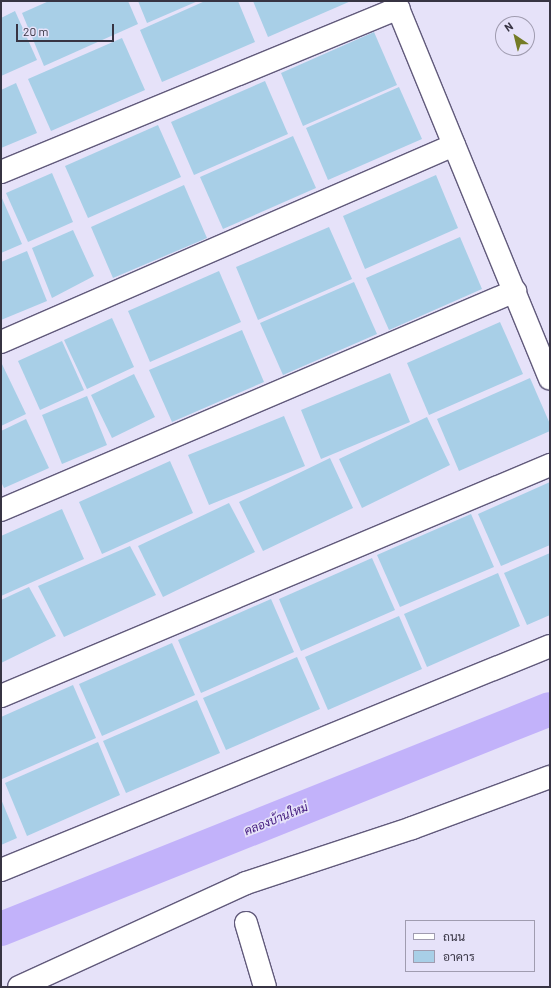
<!DOCTYPE html>
<meta charset="utf-8">
<style>
body{margin:0}
#map{position:relative;width:551px;height:988px;overflow:hidden;background:#e6e2f9;font-family:Barlow,Sarabun,sans-serif}
div>[style]{position:absolute}
.canal>*{height:34px;margin:-17px;padding:0 17px;transform-origin:17px;border-radius:17px;background:#c2b2fa}
.building>*{inset:0;background:#a8cfe7}
.roads{filter:drop-shadow(1px 0 #615a7b) drop-shadow(-1px 0 #615a7b) drop-shadow(0 1px #615a7b) drop-shadow(0 -1px #615a7b)}
.street>*{height:22px;margin:-11px;padding:0 11px;transform-origin:11px;border-radius:11px;background:#fff}
span{translate:-50% -50%;white-space:nowrap;text-align:center;line-height:1.15;-webkit-text-stroke:3.5px #e6e2f9;paint-order:stroke}
.water-label{font-size:12px;color:#3e147b;font-style:italic}
.frame{position:absolute;inset:0;border:2px solid #373443;pointer-events:none}
.legend{position:absolute;left:405px;top:920px;width:130px;height:52px;box-sizing:border-box;background:#e6e2f9;border:1px solid #a09cb0;margin:0;padding:5px 7px;list-style:none;font-size:12px;color:#373443}
.legend li{display:flex;align-items:center;gap:8px;height:20px}
.legend b{width:20px;border:1px solid #a09cb0}
.north{position:absolute;left:495px;top:16px;width:40px;height:40px;box-sizing:border-box;background:#e6e2f9;border:1px solid #a09cb0;border-radius:50%;rotate:325deg;font-size:11px;font-weight:700;line-height:16px;text-align:center;color:#373443}
.north::after{content:'';display:block;margin:auto;width:14px;height:18px;background:#747b26;clip-path:polygon(50% 0,100% 100%,50% 72%,0 100%)}
.scale{position:absolute;left:16px;top:24px;width:98px;height:18px;box-sizing:border-box;border:2px solid #373443;border-top:0;padding-left:5px;font-size:12px;line-height:14px;white-space:nowrap;color:#373443;-webkit-text-stroke:3px #e6e2f9;paint-order:stroke}
</style>
<div id="map">
<div class="canal">
<div style="left:1px;top:929px;width:591px;rotate:-21.84deg"></div>
</div>
<div class="building">
<div style="clip-path:polygon(49px 1px,128px 1px,138px 24px,44px 66px,22px 13px)"></div>
<div style="clip-path:polygon(138px 1px,198px 1px,147px 23px)"></div>
<div style="clip-path:polygon(205px 1px,238px 1px,255px 42px,162px 82px,140px 30px)"></div>
<div style="clip-path:polygon(253px 1px,351px 1px,268px 37px)"></div>
<div style="clip-path:polygon(15px 11px,37px 60px,1px 76px,1px 18px)"></div>
<div style="clip-path:polygon(374px 32px,397px 85px,303px 126px,281px 73px)"></div>
<div style="clip-path:polygon(122px 38px,145px 90px,51px 131px,28px 79px)"></div>
<div style="clip-path:polygon(265px 81px,288px 134px,194px 175px,171px 122px)"></div>
<div style="clip-path:polygon(16px 83px,37px 133px,1px 148px,1px 90px)"></div>
<div style="clip-path:polygon(399px 87px,422px 139px,328px 180px,306px 128px)"></div>
<div style="clip-path:polygon(158px 125px,181px 177px,88px 218px,65px 166px)"></div>
<div style="clip-path:polygon(293px 136px,316px 188px,223px 229px,200px 177px)"></div>
<div style="clip-path:polygon(52px 173px,73px 222px,28px 242px,6px 193px)"></div>
<div style="clip-path:polygon(436px 175px,458px 228px,365px 269px,343px 216px)"></div>
<div style="clip-path:polygon(184px 185px,207px 238px,113px 278px,91px 227px)"></div>
<div style="clip-path:polygon(1px 196px,22px 244px,1px 253px)"></div>
<div style="clip-path:polygon(329px 227px,352px 279px,258px 320px,236px 267px)"></div>
<div style="clip-path:polygon(73px 230px,94px 276px,52px 298px,32px 248px)"></div>
<div style="clip-path:polygon(460px 237px,482px 289px,389px 330px,366px 278px)"></div>
<div style="clip-path:polygon(27px 251px,47px 301px,1px 320px,1px 262px)"></div>
<div style="clip-path:polygon(219px 271px,241px 322px,150px 362px,128px 311px)"></div>
<div style="clip-path:polygon(354px 282px,377px 334px,283px 375px,260px 323px)"></div>
<div style="clip-path:polygon(112px 318px,134px 367px,87px 389px,64px 340px)"></div>
<div style="clip-path:polygon(500px 322px,523px 374px,429px 415px,407px 363px)"></div>
<div style="clip-path:polygon(242px 330px,264px 382px,172px 422px,149px 370px)"></div>
<div style="clip-path:polygon(62px 341px,84px 390px,40px 410px,18px 361px)"></div>
<div style="clip-path:polygon(1px 362px,26px 414px,1px 426px)"></div>
<div style="clip-path:polygon(390px 373px,410px 422px,321px 459px,301px 410px)"></div>
<div style="clip-path:polygon(134px 374px,155px 417px,112px 438px,91px 395px)"></div>
<div style="clip-path:polygon(530px 378px,550px 424px,550px 431px,459px 471px,437px 419px)"></div>
<div style="clip-path:polygon(87px 396px,107px 445px,62px 464px,42px 415px)"></div>
<div style="clip-path:polygon(284px 416px,305px 466px,209px 505px,188px 455px)"></div>
<div style="clip-path:polygon(427px 417px,450px 465px,362px 508px,339px 459px)"></div>
<div style="clip-path:polygon(26px 419px,49px 468px,4px 488px,1px 482px,1px 431px)"></div>
<div style="clip-path:polygon(330px 458px,353px 508px,263px 551px,239px 502px)"></div>
<div style="clip-path:polygon(170px 461px,193px 513px,102px 554px,79px 502px)"></div>
<div style="clip-path:polygon(550px 482px,550px 545px,501px 566px,478px 514px)"></div>
<div style="clip-path:polygon(229px 503px,255px 552px,163px 597px,138px 546px)"></div>
<div style="clip-path:polygon(62px 509px,84px 559px,1px 596px,1px 536px)"></div>
<div style="clip-path:polygon(471px 514px,494px 567px,400px 607px,377px 555px)"></div>
<div style="clip-path:polygon(130px 546px,156px 595px,64px 637px,38px 586px)"></div>
<div style="clip-path:polygon(550px 553px,550px 615px,527px 625px,504px 573px)"></div>
<div style="clip-path:polygon(372px 558px,395px 610px,301px 651px,279px 599px)"></div>
<div style="clip-path:polygon(498px 573px,520px 626px,427px 667px,404px 614px)"></div>
<div style="clip-path:polygon(29px 587px,56px 636px,1px 663px,1px 600px)"></div>
<div style="clip-path:polygon(271px 599px,294px 652px,201px 693px,178px 640px)"></div>
<div style="clip-path:polygon(399px 616px,422px 669px,328px 710px,305px 657px)"></div>
<div style="clip-path:polygon(172px 643px,195px 695px,102px 736px,79px 684px)"></div>
<div style="clip-path:polygon(297px 657px,320px 709px,226px 750px,203px 698px)"></div>
<div style="clip-path:polygon(73px 685px,96px 738px,2px 779px,1px 717px)"></div>
<div style="clip-path:polygon(197px 700px,220px 753px,126px 793px,103px 741px)"></div>
<div style="clip-path:polygon(98px 742px,120px 795px,27px 836px,5px 783px)"></div>
<div style="clip-path:polygon(1px 799px,17px 838px,1px 845px)"></div>
</div>
<div class="roads">
<div class="street">
<div style="left:395px;top:1px;width:408px;rotate:67.7deg"></div>
<div style="left:1px;top:172px;width:430px;rotate:-22.4deg"></div>
<div style="left:1px;top:342px;width:494px;rotate:-23.5deg"></div>
<div style="left:1px;top:510px;width:559px;rotate:-23.08deg"></div>
<div style="left:1px;top:696px;width:596px;rotate:-22.82deg"></div>
<div style="left:1px;top:870px;width:593px;rotate:-22.2deg"></div>
<div style="left:246px;top:923px;width:67px;rotate:73.5deg"></div>
<div style="left:19px;top:987px;width:250px;rotate:-24.6deg"></div>
<div style="left:246px;top:883px;width:175px;rotate:-18.3deg"></div>
<div style="left:412px;top:828px;width:147px;rotate:-20.3deg"></div>
</div>
</div>
<div class="water-label">
<span style="left:276px;top:819px;rotate:-22deg">คลองบ้านใหม่</span>
</div>
<div class="frame"></div>
<ul class="legend">
<li><b style="height:5px;background:#fff"></b>ถนน</li>
<li><b style="height:11px;background:#a8cfe7"></b>อาคาร</li>
</ul>
<div class="north">N</div>
<div class="scale">20 m</div>
</div>
